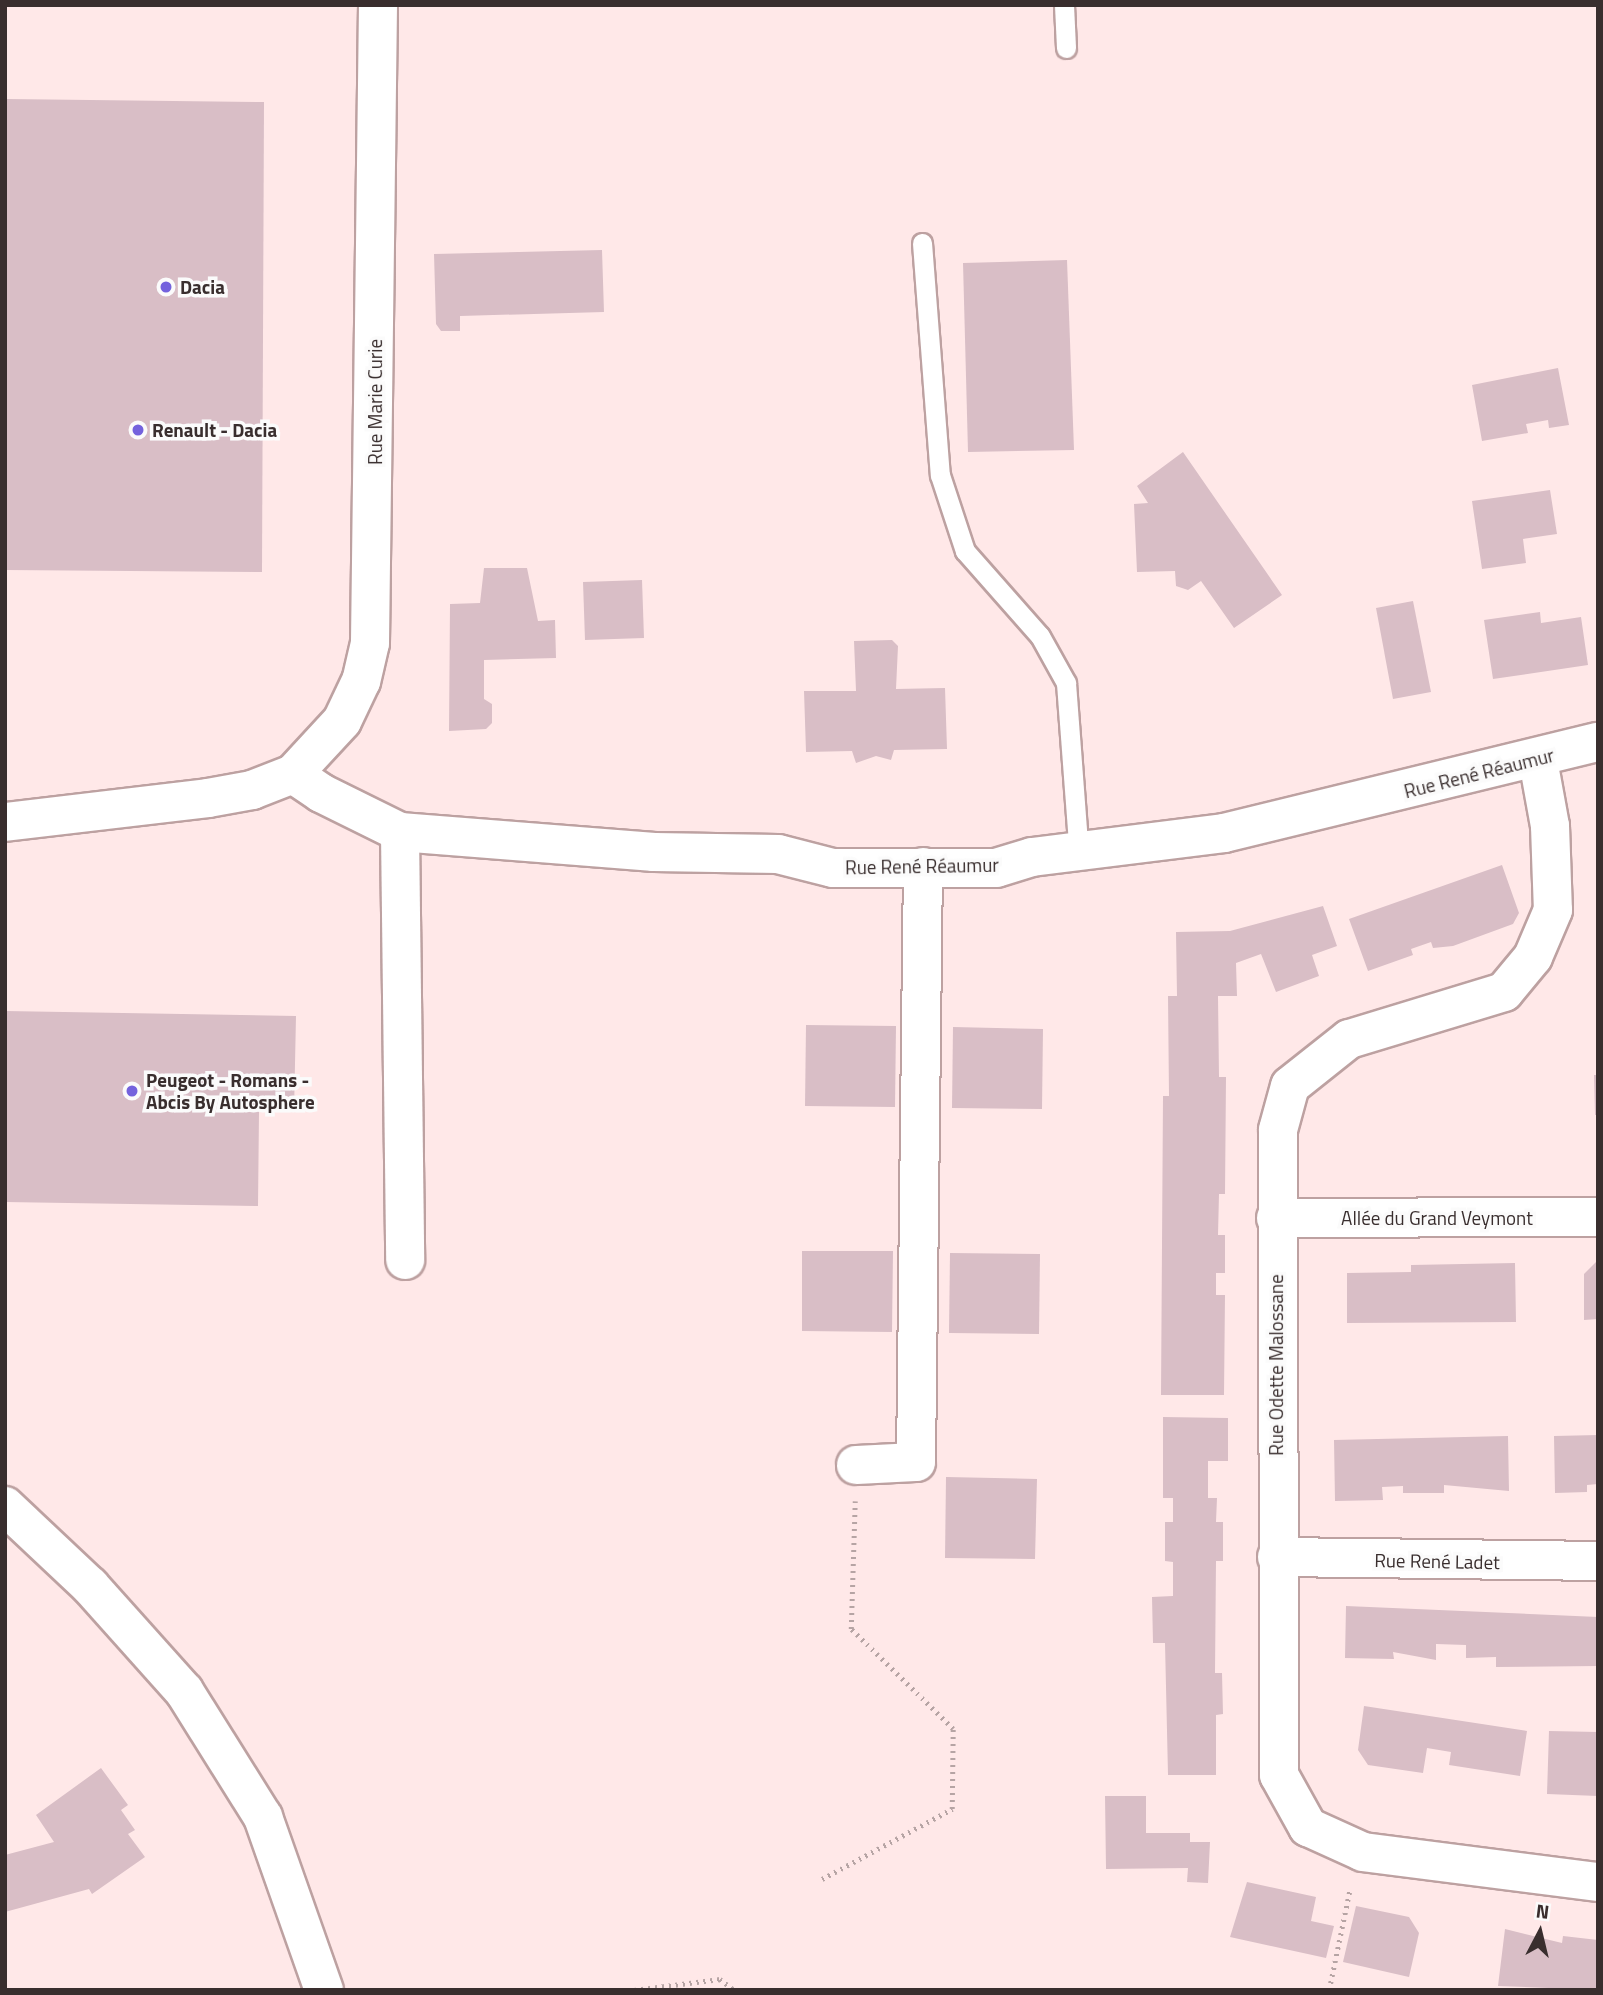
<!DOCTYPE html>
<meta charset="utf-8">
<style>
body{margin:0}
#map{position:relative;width:1603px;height:1995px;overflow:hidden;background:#ffe8e8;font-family:"Titillium Web",sans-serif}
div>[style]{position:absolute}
.building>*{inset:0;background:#d9bec6}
.path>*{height:4.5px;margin-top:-2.25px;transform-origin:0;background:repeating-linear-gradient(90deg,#b6a4a4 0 2px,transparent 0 7px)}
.roads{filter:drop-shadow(2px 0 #bda1a1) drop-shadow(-2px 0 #bda1a1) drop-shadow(0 2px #bda1a1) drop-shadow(0 -2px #bda1a1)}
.service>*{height:19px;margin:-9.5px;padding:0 9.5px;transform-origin:9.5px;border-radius:9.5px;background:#fff}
.minor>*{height:38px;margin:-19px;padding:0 19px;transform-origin:19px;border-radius:19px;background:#fff}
.tertiary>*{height:38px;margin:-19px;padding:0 19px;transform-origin:19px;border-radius:19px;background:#fff}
.dots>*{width:19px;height:19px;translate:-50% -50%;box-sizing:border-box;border:4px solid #fbfbfb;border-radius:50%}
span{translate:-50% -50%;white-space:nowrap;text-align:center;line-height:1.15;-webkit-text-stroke:7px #fbfbfb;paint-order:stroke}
.poi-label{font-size:19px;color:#392e2e;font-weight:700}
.left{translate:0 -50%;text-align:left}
.street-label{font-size:19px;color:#392e2e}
.frame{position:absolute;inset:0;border:7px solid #392e2e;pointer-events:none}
.north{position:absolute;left:1505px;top:1897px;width:70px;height:70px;-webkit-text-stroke:5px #fbfbfb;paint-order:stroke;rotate:7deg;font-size:19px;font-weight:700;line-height:28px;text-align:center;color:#392e2e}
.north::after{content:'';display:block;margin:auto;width:24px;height:32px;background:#392e2e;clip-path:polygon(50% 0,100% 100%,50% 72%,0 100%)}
</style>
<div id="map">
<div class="building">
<div style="clip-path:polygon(7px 99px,264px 102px,262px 572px,5px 570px)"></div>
<div style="clip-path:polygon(602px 250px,604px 312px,460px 316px,460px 331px,441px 331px,436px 324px,434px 254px)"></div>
<div style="clip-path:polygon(1067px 260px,1074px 450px,968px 452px,963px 263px)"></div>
<div style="clip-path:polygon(1558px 368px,1569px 425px,1549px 428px,1548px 420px,1526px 424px,1528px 433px,1482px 441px,1472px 385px)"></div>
<div style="clip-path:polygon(1183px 452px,1282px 595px,1234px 628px,1201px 581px,1188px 590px,1176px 586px,1175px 571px,1137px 572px,1134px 504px,1148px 503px,1137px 486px)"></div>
<div style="clip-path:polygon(1550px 490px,1557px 534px,1523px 539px,1526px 563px,1482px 569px,1472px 501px)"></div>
<div style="clip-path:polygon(484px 568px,527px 568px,538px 621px,555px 620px,556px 658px,484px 660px,484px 699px,492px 704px,492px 723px,486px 729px,449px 731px,450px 604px,480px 603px)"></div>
<div style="clip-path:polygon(642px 580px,644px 638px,585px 640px,583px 582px)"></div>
<div style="clip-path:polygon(1413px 601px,1431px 692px,1393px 699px,1376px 608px)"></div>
<div style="clip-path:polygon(1540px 612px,1541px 623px,1581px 617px,1588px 665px,1493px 679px,1484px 620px)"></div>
<div style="clip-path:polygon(892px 640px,898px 646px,896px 689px,945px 688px,947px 749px,894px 750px,891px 760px,876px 756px,856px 763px,852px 751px,806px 752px,804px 691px,856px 691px,854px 641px)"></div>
<div style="clip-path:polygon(1502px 865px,1519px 913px,1513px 924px,1453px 946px,1433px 948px,1431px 942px,1411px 949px,1413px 955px,1368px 971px,1349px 919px)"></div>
<div style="clip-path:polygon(1323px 906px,1337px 946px,1312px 955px,1319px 976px,1276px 992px,1261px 954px,1236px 963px,1237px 996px,1218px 996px,1219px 1077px,1226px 1077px,1225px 1194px,1219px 1194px,1218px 1235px,1225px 1235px,1225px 1273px,1216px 1273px,1216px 1295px,1225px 1295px,1224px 1395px,1161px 1395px,1163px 1096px,1169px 1096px,1168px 996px,1177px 996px,1176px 932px,1230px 931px)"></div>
<div style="clip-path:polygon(5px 1011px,296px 1016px,294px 1112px,259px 1112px,258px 1206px,5px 1202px)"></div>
<div style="clip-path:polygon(806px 1025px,896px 1026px,895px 1107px,805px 1106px)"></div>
<div style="clip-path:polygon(953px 1027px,1043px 1029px,1042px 1109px,952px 1108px)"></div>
<div style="clip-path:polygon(1594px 1075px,1598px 1075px,1598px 1115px,1595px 1115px)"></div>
<div style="clip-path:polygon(802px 1251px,893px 1251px,892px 1332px,802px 1331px)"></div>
<div style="clip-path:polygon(950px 1253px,1040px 1254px,1039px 1334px,949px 1333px)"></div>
<div style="clip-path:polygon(1598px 1260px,1598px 1319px,1584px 1320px,1584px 1274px)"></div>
<div style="clip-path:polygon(1515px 1263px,1516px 1322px,1347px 1323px,1347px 1273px,1411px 1272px,1411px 1265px)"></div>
<div style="clip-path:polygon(1163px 1417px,1228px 1418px,1228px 1461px,1208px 1461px,1208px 1498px,1217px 1498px,1216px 1522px,1223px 1522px,1223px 1561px,1216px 1561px,1215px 1673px,1222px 1673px,1223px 1714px,1216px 1715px,1216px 1775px,1168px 1775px,1165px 1643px,1153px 1643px,1152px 1597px,1173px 1596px,1173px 1562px,1165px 1561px,1165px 1522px,1173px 1522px,1173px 1498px,1163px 1498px)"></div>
<div style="clip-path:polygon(1598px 1435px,1598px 1484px,1587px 1485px,1587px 1492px,1555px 1493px,1554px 1436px)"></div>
<div style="clip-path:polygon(1508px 1436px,1509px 1491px,1444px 1485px,1444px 1493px,1403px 1493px,1403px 1486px,1382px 1487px,1383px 1500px,1335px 1501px,1334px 1440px)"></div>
<div style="clip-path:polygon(946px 1477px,1037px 1479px,1035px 1559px,945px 1558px)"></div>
<div style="clip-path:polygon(1346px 1606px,1598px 1617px,1598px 1666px,1496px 1667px,1496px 1657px,1466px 1658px,1466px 1645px,1436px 1644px,1436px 1660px,1393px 1652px,1394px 1659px,1345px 1658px)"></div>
<div style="clip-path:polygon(1364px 1706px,1527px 1731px,1520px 1776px,1449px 1765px,1451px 1752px,1427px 1748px,1423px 1773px,1368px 1765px,1358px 1750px)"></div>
<div style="clip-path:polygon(1549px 1731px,1598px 1732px,1598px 1796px,1547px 1794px)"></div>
<div style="clip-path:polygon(101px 1768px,128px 1805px,121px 1810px,135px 1830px,128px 1834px,145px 1857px,92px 1894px,89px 1889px,5px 1912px,5px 1855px,54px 1842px,36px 1815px)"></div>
<div style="clip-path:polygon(1105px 1796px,1146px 1796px,1146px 1833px,1190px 1833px,1190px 1842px,1210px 1842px,1208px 1883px,1187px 1882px,1188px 1868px,1106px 1869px)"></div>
<div style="clip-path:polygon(1247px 1882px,1316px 1897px,1311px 1921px,1334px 1926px,1326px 1958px,1230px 1937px)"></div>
<div style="clip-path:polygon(1356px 1906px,1409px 1917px,1419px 1933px,1409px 1977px,1343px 1962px)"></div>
<div style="clip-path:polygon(1505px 1929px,1562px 1943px,1563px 1936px,1598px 1940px,1598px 1990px,1498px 1986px)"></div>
</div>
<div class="path">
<div style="left:822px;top:1879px;width:148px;rotate:-28.3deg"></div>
<div style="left:952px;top:1809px;width:80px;rotate:-89.3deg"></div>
<div style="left:953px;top:1729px;width:143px;rotate:-135.6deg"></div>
<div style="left:851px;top:1629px;width:128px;rotate:-88.2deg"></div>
<div style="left:634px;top:1990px;width:87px;rotate:-7.3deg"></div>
<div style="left:720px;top:1979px;width:18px;rotate:38deg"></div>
<div style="left:1329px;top:1990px;width:103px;rotate:-78.3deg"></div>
</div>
<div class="roads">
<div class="service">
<div style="left:1064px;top:5px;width:43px;rotate:87.3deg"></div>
<div style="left:922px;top:243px;width:233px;rotate:85.6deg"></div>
<div style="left:940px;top:475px;width:80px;rotate:71.8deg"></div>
<div style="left:965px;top:551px;width:113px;rotate:48.6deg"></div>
<div style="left:1040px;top:636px;width:54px;rotate:61deg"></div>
<div style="left:1066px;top:683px;width:171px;rotate:85.7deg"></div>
</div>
<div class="minor">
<div style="left:378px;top:5px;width:638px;rotate:90.72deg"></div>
<div style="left:370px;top:643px;width:39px;rotate:103deg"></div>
<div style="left:361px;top:681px;width:44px;rotate:115.4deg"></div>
<div style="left:342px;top:721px;width:72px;rotate:132.8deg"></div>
<div style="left:293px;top:774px;width:34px;rotate:34deg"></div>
<div style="left:321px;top:793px;width:88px;rotate:26.3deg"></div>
<div style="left:400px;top:832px;width:255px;rotate:4.5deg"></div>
<div style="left:654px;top:852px;width:124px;rotate:0.9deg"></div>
<div style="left:778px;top:854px;width:57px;rotate:14.3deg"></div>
<div style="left:833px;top:868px;width:163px"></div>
<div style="left:996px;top:868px;width:38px;rotate:-17deg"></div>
<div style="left:1032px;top:857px;width:193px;rotate:-7.1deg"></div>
<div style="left:1224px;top:833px;width:385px;rotate:-13.7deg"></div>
<div style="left:1538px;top:760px;width:67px;rotate:79.7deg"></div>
<div style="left:1550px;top:826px;width:84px;rotate:88deg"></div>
<div style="left:1553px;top:910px;width:51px;rotate:113.1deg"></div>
<div style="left:1533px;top:957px;width:45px;rotate:129.6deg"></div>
<div style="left:1504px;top:992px;width:162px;rotate:163.1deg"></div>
<div style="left:1349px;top:1039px;width:75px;rotate:141.5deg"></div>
<div style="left:1290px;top:1086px;width:46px;rotate:105.3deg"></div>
<div style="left:1278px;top:1130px;width:645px;rotate:89.91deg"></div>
<div style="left:1279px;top:1775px;width:60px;rotate:60.9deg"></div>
<div style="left:1308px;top:1827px;width:60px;rotate:24.4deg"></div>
<div style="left:1363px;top:1852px;width:237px;rotate:7.3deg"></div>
<div style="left:400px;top:832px;width:428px;rotate:89.3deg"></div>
<div style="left:1276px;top:1218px;width:322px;rotate:-0.2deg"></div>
<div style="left:856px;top:1465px;width:60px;rotate:-2.9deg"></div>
<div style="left:916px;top:1462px;width:595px;rotate:-89.33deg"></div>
<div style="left:5px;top:1506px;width:117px;rotate:43.3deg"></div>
<div style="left:90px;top:1586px;width:141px;rotate:48.2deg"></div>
<div style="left:184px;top:1691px;width:149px;rotate:57.9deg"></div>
<div style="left:263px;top:1817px;width:183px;rotate:70.6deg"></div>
<div style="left:1277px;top:1557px;width:321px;rotate:0.7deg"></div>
</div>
<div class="tertiary">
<div style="left:5px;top:822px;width:204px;rotate:-6.7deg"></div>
<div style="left:208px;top:798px;width:45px;rotate:-10.3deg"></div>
<div style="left:252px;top:790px;width:44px;rotate:-21.3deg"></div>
</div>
</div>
<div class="dots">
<div style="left:166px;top:287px;background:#7462dd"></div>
<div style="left:138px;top:430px;background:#7462dd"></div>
<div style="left:132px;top:1091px;background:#7462dd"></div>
</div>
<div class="poi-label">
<span class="left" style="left:180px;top:287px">Dacia</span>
<span class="left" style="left:152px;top:430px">Renault - Dacia</span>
<span class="left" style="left:146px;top:1091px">Peugeot - Romans -<br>Abcis By Autosphere</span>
</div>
<div class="street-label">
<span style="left:375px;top:402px;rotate:-90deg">Rue Marie Curie</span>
<span style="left:1479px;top:773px;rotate:-14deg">Rue René Réaumur</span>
<span style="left:922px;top:866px;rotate:-1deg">Rue René Réaumur</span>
<span style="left:1437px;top:1218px">Allée du Grand Veymont</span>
<span style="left:1276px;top:1365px;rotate:-90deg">Rue Odette Malossane</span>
<span style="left:1437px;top:1561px;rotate:1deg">Rue René Ladet</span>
</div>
<div class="frame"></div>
<div class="north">N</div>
</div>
